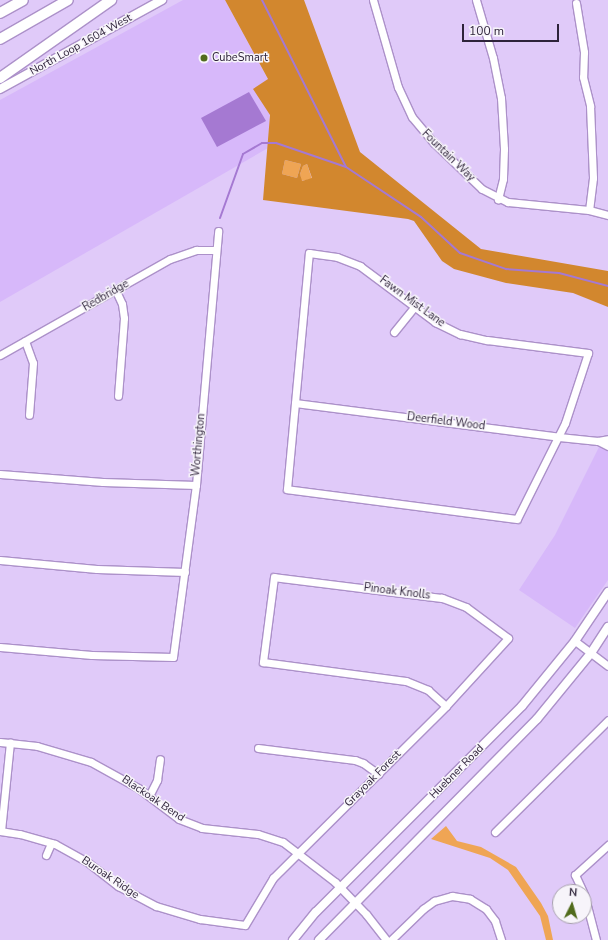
<!DOCTYPE html>
<style>
body{margin:0}
#map{position:relative;width:608px;height:940px;overflow:hidden;background:#e0caf9;font-family:"Nunito Sans",sans-serif}
div>[style]{position:absolute}
.built>*{inset:0;background:#d7b8fa}
.green>*{inset:0;background:#efa554}
.forest>*{inset:0;background:#d2872e}
.water>*{inset:0;background:#a579d2}
.stream>*{height:2px;margin:-1px;padding:0 1px;transform-origin:1px;border-radius:1px;background:#a579d2}
.roads{filter:drop-shadow(1px 0 #ac91c9) drop-shadow(-1px 0 #ac91c9) drop-shadow(0 1px #ac91c9) drop-shadow(0 -1px #ac91c9)}
.minor>*{height:7px;margin:-3.5px;padding:0 3.5px;transform-origin:3.5px;border-radius:3.5px;background:#fff}
.major>*{height:8px;margin:-4px;padding:0 4px;transform-origin:4px;border-radius:4px;background:#fff}
.highway>*{height:10px;margin:-5px;padding:0 5px;transform-origin:5px;border-radius:5px;background:#fff}
.dots>*{width:11px;height:11px;translate:-50% -50%;box-sizing:border-box;border:2px solid #f7f4fa;border-radius:50%}
span{translate:-50% -50%;white-space:nowrap;text-align:center;line-height:1.15;-webkit-text-stroke:3px #f7f4fa;paint-order:stroke}
.street-label{font-size:11px;color:#2e233a}
.poi-label{font-size:11px;color:#2e233a}
.left{translate:0 -50%;text-align:left}
.north{position:absolute;left:552px;top:884px;width:40px;height:40px;box-sizing:border-box;background:#f7f4fa;border:1px solid #a7a0ad;border-radius:50%;rotate:5deg;font-size:11px;font-weight:700;line-height:16px;text-align:center;color:#2e233a}
.north::after{content:'';display:block;margin:auto;width:14px;height:18px;background:#516b1c;clip-path:polygon(50% 0,100% 100%,50% 72%,0 100%)}
.scale{position:absolute;left:462px;top:24px;width:97px;height:18px;box-sizing:border-box;border:2px solid #2e233a;border-top:0;padding-left:5px;font-size:12px;line-height:14px;white-space:nowrap;color:#2e233a;-webkit-text-stroke:3px #f7f4fa;paint-order:stroke}
</style>
<div id="map">
<div class="built">
<div style="clip-path:polygon(183px 0,225px 0,271px 85px,268px 148px,0 302px,0 100px)"></div>
<div style="clip-path:polygon(599px 447px,608px 451px,608px 580px,575px 628px,519px 590px,555px 535px)"></div>
</div>
<div class="green">
<div style="clip-path:polygon(285px 160px,301px 164px,297px 178px,282px 174px)"></div>
<div style="clip-path:polygon(307px 164px,312px 179px,301px 181px,300px 174px,303px 166px)"></div>
<div style="clip-path:polygon(446px 826px,457px 841px,481px 847px,516px 867px,541px 903px,548px 916px,553px 940px,546px 940px,540px 916px,508px 870px,490px 858px,431px 839px)"></div>
</div>
<div class="forest">
<div style="clip-path:polygon(evenodd,225px 0,304px 0,360px 152px,481px 249px,608px 271px,608px 307px,573px 293px,506px 283px,454px 269px,442px 261px,414px 221px,408px 219px,263px 200px,270px 115px,253px 89px,268px 79px,225px 0,285px 160px,301px 164px,297px 178px,282px 174px,285px 160px,225px 0,307px 164px,312px 178px,302px 181px,300px 174px,303px 166px,307px 164px)"></div>
</div>
<div class="water">
<div style="clip-path:polygon(249px 92px,266px 121px,217px 147px,201px 118px)"></div>
</div>
<div class="stream">
<div style="left:262px;top:0;width:187px;rotate:63.3deg"></div>
<div style="left:346px;top:167px;width:90px;rotate:33.7deg"></div>
<div style="left:421px;top:217px;width:53px;rotate:42.7deg"></div>
<div style="left:460px;top:253px;width:49px;rotate:19.2deg"></div>
<div style="left:506px;top:269px;width:53px;rotate:4.3deg"></div>
<div style="left:559px;top:273px;width:51px;rotate:14.9deg"></div>
<div style="left:220px;top:218px;width:68px;rotate:-70.2deg"></div>
<div style="left:243px;top:154px;width:22px;rotate:-30deg"></div>
<div style="left:262px;top:143px;width:14px"></div>
<div style="left:276px;top:143px;width:74px;rotate:18.9deg"></div>
</div>
<div class="roads">
<div class="minor">
<div style="left:373px;top:0;width:91px;rotate:74deg"></div>
<div style="left:398px;top:87px;width:33px;rotate:65deg"></div>
<div style="left:412px;top:117px;width:34px;rotate:50deg"></div>
<div style="left:434px;top:143px;width:66px;rotate:43.8deg"></div>
<div style="left:482px;top:189px;width:29px;rotate:27deg"></div>
<div style="left:508px;top:202px;width:81px;rotate:5.6deg"></div>
<div style="left:589px;top:210px;width:20px;rotate:15deg"></div>
<div style="left:476px;top:0;width:60px;rotate:73.7deg"></div>
<div style="left:493px;top:58px;width:41px;rotate:78.7deg"></div>
<div style="left:501px;top:98px;width:51px;rotate:86.6deg"></div>
<div style="left:504px;top:149px;width:30px;rotate:92deg"></div>
<div style="left:503px;top:179px;width:21px;rotate:104deg"></div>
<div style="left:576px;top:3px;width:50px;rotate:80.7deg"></div>
<div style="left:584px;top:52px;width:25px;rotate:92deg"></div>
<div style="left:583px;top:77px;width:30px;rotate:76deg"></div>
<div style="left:590px;top:106px;width:72px;rotate:87.6deg"></div>
<div style="left:593px;top:178px;width:32px;rotate:97deg"></div>
<div style="left:309px;top:253px;width:28px;rotate:8deg"></div>
<div style="left:337px;top:257px;width:25px;rotate:21deg"></div>
<div style="left:360px;top:266px;width:94px;rotate:36.7deg"></div>
<div style="left:435px;top:322px;width:28px;rotate:26deg"></div>
<div style="left:460px;top:334px;width:28px;rotate:13deg"></div>
<div style="left:487px;top:340px;width:102px;rotate:7.3deg"></div>
<div style="left:588px;top:353px;width:74px;rotate:108.2deg"></div>
<div style="left:565px;top:423px;width:107px;rotate:116.6deg"></div>
<div style="left:517px;top:519px;width:232px;rotate:-172.6deg"></div>
<div style="left:287px;top:489px;width:237px;rotate:-84.7deg"></div>
<div style="left:116px;top:291px;width:14px;rotate:65deg"></div>
<div style="left:122px;top:304px;width:14px;rotate:82deg"></div>
<div style="left:124px;top:318px;width:78px;rotate:94.4deg"></div>
<div style="left:394px;top:332px;width:32px;rotate:-51deg"></div>
<div style="left:25px;top:341px;width:23px;rotate:70deg"></div>
<div style="left:33px;top:363px;width:52px;rotate:94.4deg"></div>
<div style="left:0;top:355px;width:195px;rotate:-29.5deg"></div>
<div style="left:170px;top:259px;width:28px;rotate:-19deg"></div>
<div style="left:196px;top:250px;width:20px"></div>
<div style="left:295px;top:403px;width:266px;rotate:7.3deg"></div>
<div style="left:559px;top:437px;width:39px;rotate:6deg"></div>
<div style="left:598px;top:441px;width:10px;rotate:-11deg"></div>
<div style="left:598px;top:441px;width:11px;rotate:27deg"></div>
<div style="left:0;top:474px;width:103px;rotate:4.4deg"></div>
<div style="left:103px;top:482px;width:93px;rotate:1.8deg"></div>
<div style="left:0;top:560px;width:97px;rotate:5.3deg"></div>
<div style="left:97px;top:569px;width:88px;rotate:2deg"></div>
<div style="left:575px;top:641px;width:41px;rotate:37.1deg"></div>
<div style="left:0;top:647px;width:92px;rotate:5deg"></div>
<div style="left:92px;top:655px;width:81px;rotate:1.4deg"></div>
<div style="left:173px;top:657px;width:174px;rotate:-82.4deg"></div>
<div style="left:196px;top:485px;width:255px;rotate:-85deg"></div>
<div style="left:0;top:742px;width:37px;rotate:6deg"></div>
<div style="left:37px;top:746px;width:56px;rotate:16.5deg"></div>
<div style="left:91px;top:762px;width:54px;rotate:29deg"></div>
<div style="left:138px;top:788px;width:51px;rotate:37.1deg"></div>
<div style="left:179px;top:819px;width:25px;rotate:21deg"></div>
<div style="left:202px;top:828px;width:56px;rotate:6.1deg"></div>
<div style="left:258px;top:834px;width:26px;rotate:18deg"></div>
<div style="left:283px;top:842px;width:66px;rotate:37.6deg"></div>
<div style="left:335px;top:882px;width:45px;rotate:45.9deg"></div>
<div style="left:366px;top:914px;width:33px;rotate:52deg"></div>
<div style="left:258px;top:748px;width:98px;rotate:7.1deg"></div>
<div style="left:355px;top:760px;width:9px;rotate:21deg"></div>
<div style="left:363px;top:763px;width:19px;rotate:36deg"></div>
<div style="left:149px;top:796px;width:18px;rotate:-63deg"></div>
<div style="left:157px;top:780px;width:21px;rotate:-82deg"></div>
<div style="left:0;top:831px;width:20px;rotate:9deg"></div>
<div style="left:20px;top:834px;width:36px;rotate:16deg"></div>
<div style="left:55px;top:844px;width:35px;rotate:29deg"></div>
<div style="left:86px;top:861px;width:41px;rotate:38deg"></div>
<div style="left:118px;top:886px;width:43px;rotate:27.8deg"></div>
<div style="left:156px;top:906px;width:46px;rotate:16.5deg"></div>
<div style="left:200px;top:919px;width:45px;rotate:7.6deg"></div>
<div style="left:245px;top:925px;width:55px;rotate:-59.2deg"></div>
<div style="left:273px;top:878px;width:244px;rotate:-44.8deg"></div>
<div style="left:446px;top:706px;width:92px;rotate:-47.6deg"></div>
<div style="left:508px;top:638px;width:52px;rotate:-143.6deg"></div>
<div style="left:466px;top:607px;width:26px;rotate:-159deg"></div>
<div style="left:442px;top:598px;width:169px;rotate:-172.9deg"></div>
<div style="left:274px;top:577px;width:86px;rotate:97.4deg"></div>
<div style="left:263px;top:662px;width:144px;rotate:7.6deg"></div>
<div style="left:406px;top:681px;width:24px;rotate:22deg"></div>
<div style="left:428px;top:690px;width:24px;rotate:42deg"></div>
<div style="left:1px;top:831px;width:89px;rotate:-84.2deg"></div>
<div style="left:495px;top:832px;width:159px;rotate:-44.7deg"></div>
<div style="left:46px;top:855px;width:13px;rotate:-67deg"></div>
<div style="left:583px;top:892px;width:19px;rotate:-115deg"></div>
<div style="left:575px;top:875px;width:45px;rotate:-42.3deg"></div>
<div style="left:584px;top:894px;width:48px;rotate:75.4deg"></div>
<div style="left:391px;top:940px;width:45px;rotate:-44.1deg"></div>
<div style="left:423px;top:909px;width:14px;rotate:-36deg"></div>
<div style="left:434px;top:901px;width:19px;rotate:-16deg"></div>
<div style="left:452px;top:896px;width:18px;rotate:9deg"></div>
<div style="left:470px;top:899px;width:19px;rotate:32deg"></div>
<div style="left:486px;top:909px;width:15px;rotate:53deg"></div>
<div style="left:495px;top:921px;width:20px;rotate:72deg"></div>
</div>
<div class="major">
<div style="left:0;top:89px;width:185px;rotate:-28.8deg"></div>
<div style="left:293px;top:940px;width:36px;rotate:-51deg"></div>
<div style="left:316px;top:912px;width:291px;rotate:-45deg"></div>
<div style="left:522px;top:706px;width:84px;rotate:-50.8deg"></div>
<div style="left:575px;top:641px;width:59px;rotate:-56deg"></div>
<div style="left:319px;top:940px;width:310px;rotate:-45.4deg"></div>
<div style="left:537px;top:719px;width:85px;rotate:-50.7deg"></div>
<div style="left:591px;top:653px;width:31px;rotate:-57deg"></div>
</div>
<div class="highway">
<div style="left:0;top:13px;width:26px;rotate:-29deg"></div>
<div style="left:0;top:39px;width:78px;rotate:-29.8deg"></div>
<div style="left:0;top:78px;width:136px;rotate:-35.1deg"></div>
</div>
</div>
<div class="dots">
<div style="left:204px;top:58px;background:#516b1c"></div>
</div>
<div class="street-label">
<span style="left:81px;top:45px;rotate:-29deg">North Loop 1604 West</span>
<span style="left:448px;top:156px;rotate:44deg">Fountain Way</span>
<span style="left:106px;top:296px;rotate:-30deg">Redbridge</span>
<span style="left:412px;top:302px;rotate:36deg">Fawn Mist Lane</span>
<span style="left:446px;top:422px;rotate:7deg">Deerfield Wood</span>
<span style="left:199px;top:445px;rotate:-85deg">Worthington</span>
<span style="left:397px;top:592px;rotate:7deg">Pinoak Knolls</span>
<span style="left:457px;top:772px;rotate:-45deg">Huebner Road</span>
<span style="left:373px;top:779px;rotate:-45deg">Grayoak Forest</span>
<span style="left:153px;top:799px;rotate:34deg">Blackoak Bend</span>
<span style="left:110px;top:878px;rotate:34deg">Buroak Ridge</span>
</div>
<div class="poi-label">
<span class="left" style="left:212px;top:58px">CubeSmart</span>
</div>
<div class="north">N</div>
<div class="scale">100 m</div>
</div>
